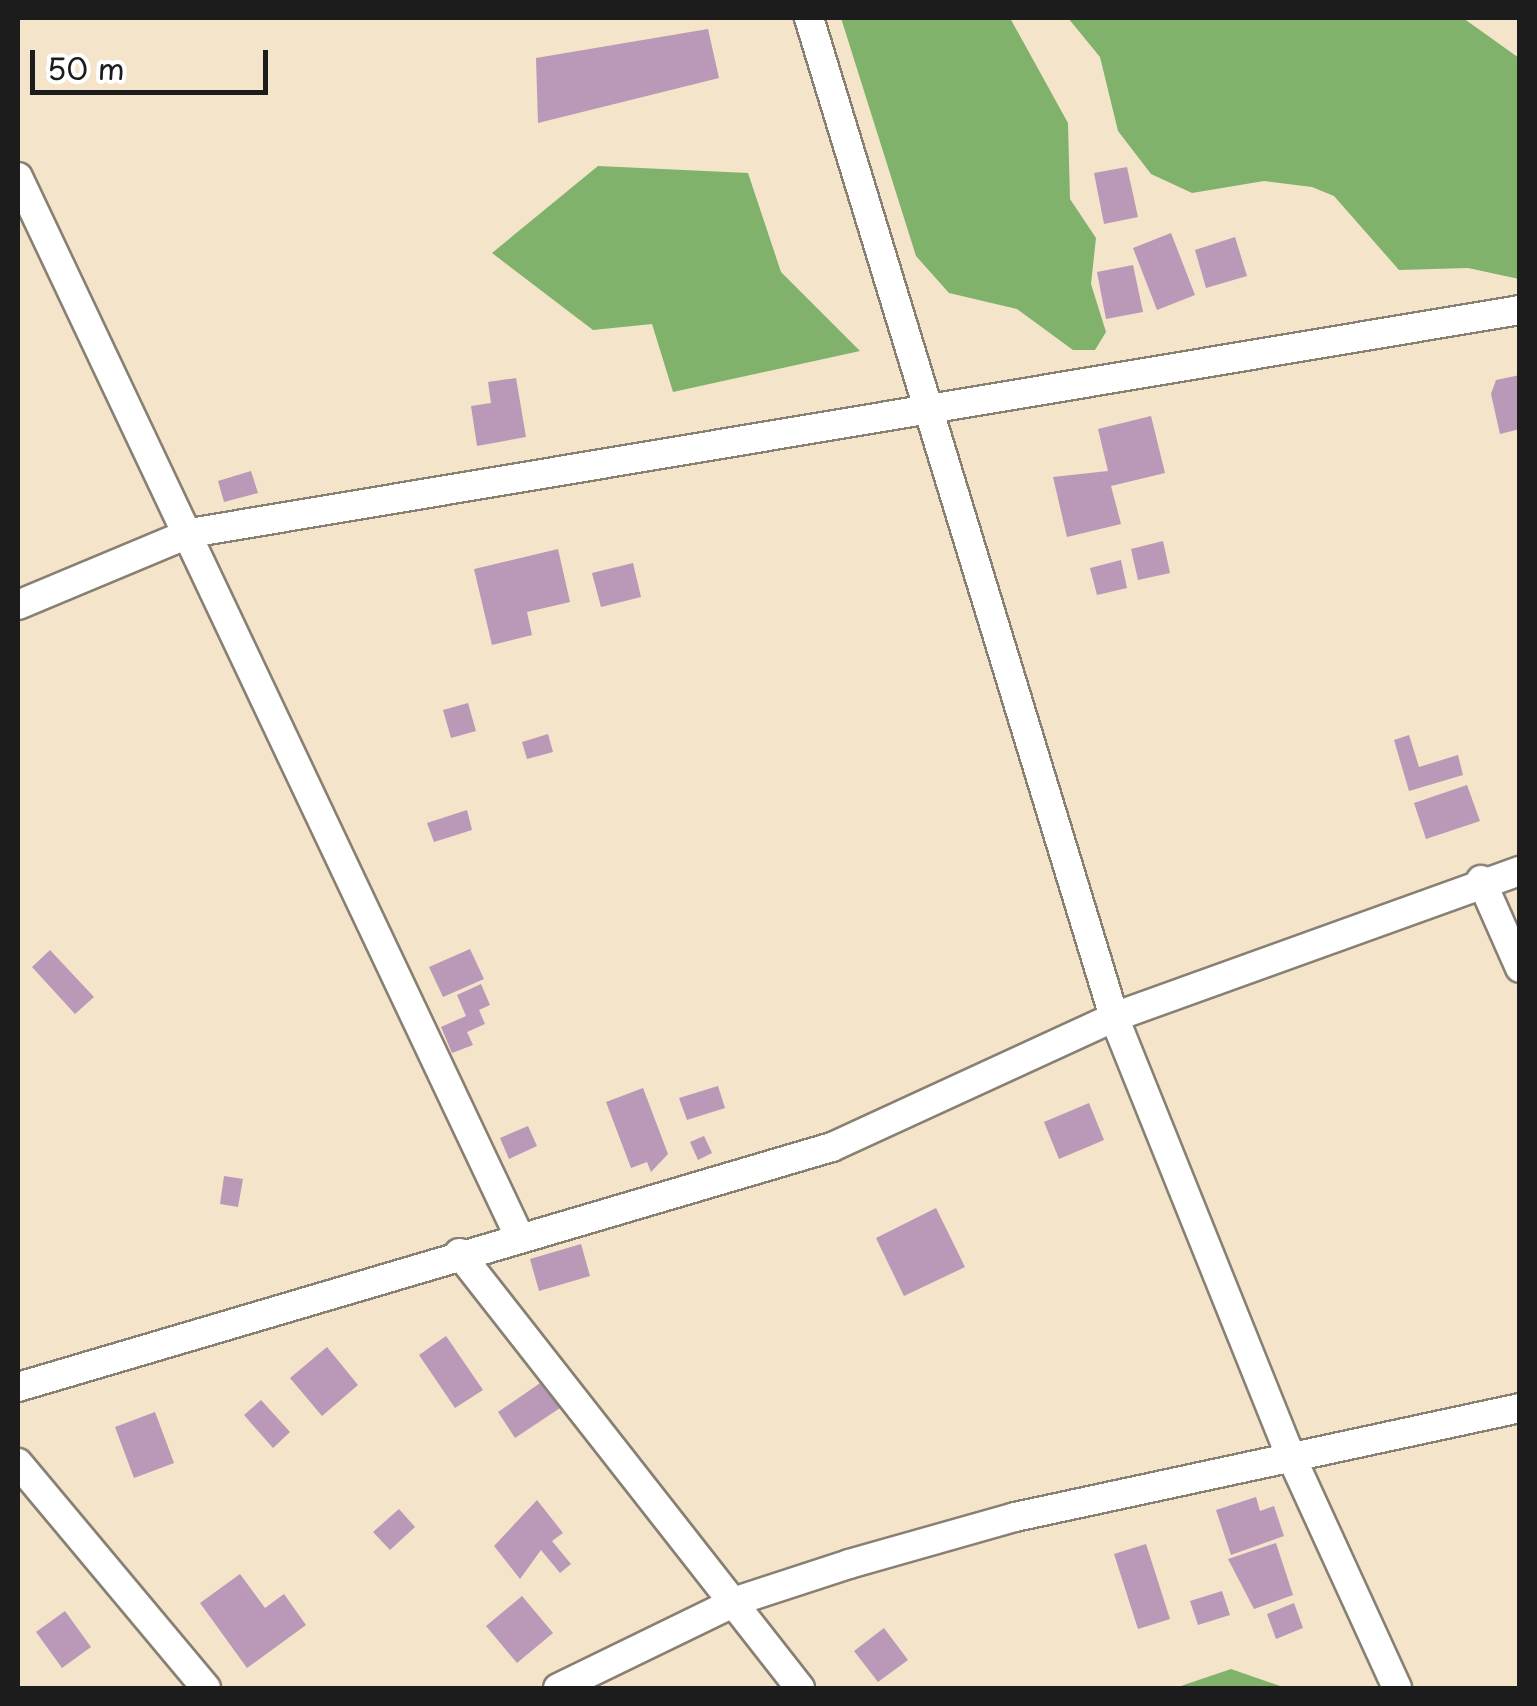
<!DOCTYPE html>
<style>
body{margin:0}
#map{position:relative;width:1537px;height:1706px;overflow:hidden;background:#f3e4ca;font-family:"Playpen Sans",sans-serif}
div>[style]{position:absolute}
.forest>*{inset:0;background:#80b26c}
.building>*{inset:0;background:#ba98b8}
.roads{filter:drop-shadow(2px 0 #888073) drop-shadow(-2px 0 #888073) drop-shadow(0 2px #888073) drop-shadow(0 -2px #888073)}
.minor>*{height:28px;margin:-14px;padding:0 14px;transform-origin:14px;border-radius:14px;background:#fff}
span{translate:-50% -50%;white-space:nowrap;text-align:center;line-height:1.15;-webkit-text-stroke:8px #fff;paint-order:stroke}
.frame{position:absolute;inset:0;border:20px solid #1c1c1c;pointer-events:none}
.scale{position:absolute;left:30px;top:50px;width:238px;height:45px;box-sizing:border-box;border:5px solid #1c1c1c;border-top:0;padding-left:12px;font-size:30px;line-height:35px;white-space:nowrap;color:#1c1c1c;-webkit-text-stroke:8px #fff;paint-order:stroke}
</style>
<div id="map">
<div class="forest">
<div style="clip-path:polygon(841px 18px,1010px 18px,1068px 123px,1070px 199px,1096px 238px,1091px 284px,1106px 332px,1095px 350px,1073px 350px,1017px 309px,949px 293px,916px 256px)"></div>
<div style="clip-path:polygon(1068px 18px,1463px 18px,1519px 58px,1519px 279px,1468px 268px,1399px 270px,1334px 196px,1312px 187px,1264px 181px,1192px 193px,1151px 174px,1118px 131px,1100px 57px)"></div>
<div style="clip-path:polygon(598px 166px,748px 173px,781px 272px,860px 351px,673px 392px,652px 324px,593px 330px,492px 253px)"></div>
<div style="clip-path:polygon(1231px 1669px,1286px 1688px,1175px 1688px)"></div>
</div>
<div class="building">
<div style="clip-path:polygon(708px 29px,719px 78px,538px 123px,536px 58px)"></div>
<div style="clip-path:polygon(1127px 167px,1138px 217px,1104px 224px,1094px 173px)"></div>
<div style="clip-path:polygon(1171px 233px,1195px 295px,1157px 310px,1133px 248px)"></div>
<div style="clip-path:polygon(1235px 237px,1247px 276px,1206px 288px,1195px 250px)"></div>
<div style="clip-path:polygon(1133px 265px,1143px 312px,1106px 319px,1097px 272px)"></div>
<div style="clip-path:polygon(1520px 375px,1520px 429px,1500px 434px,1491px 394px,1496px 380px)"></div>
<div style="clip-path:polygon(516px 378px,526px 437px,477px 446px,471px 406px,491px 403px,488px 382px)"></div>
<div style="clip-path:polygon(1151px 416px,1165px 473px,1111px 486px,1121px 524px,1067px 537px,1053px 477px,1108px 471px,1098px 429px)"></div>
<div style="clip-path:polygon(251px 471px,258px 493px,224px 502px,218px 481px)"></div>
<div style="clip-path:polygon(1163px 541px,1170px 573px,1138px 580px,1131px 549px)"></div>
<div style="clip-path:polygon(558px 549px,570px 602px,527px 612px,532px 635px,492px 645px,474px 569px)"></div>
<div style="clip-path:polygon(1121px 560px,1127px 588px,1097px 595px,1090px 568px)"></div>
<div style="clip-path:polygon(633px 563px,641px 597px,601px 607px,592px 573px)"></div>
<div style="clip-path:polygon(468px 703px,476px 731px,451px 738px,443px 710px)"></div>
<div style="clip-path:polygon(548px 734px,553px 752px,527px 759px,522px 742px)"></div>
<div style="clip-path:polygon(1409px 735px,1419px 767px,1458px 755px,1463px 775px,1409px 791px,1394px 740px)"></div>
<div style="clip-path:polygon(1467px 785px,1480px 821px,1426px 839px,1414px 803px)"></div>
<div style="clip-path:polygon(467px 810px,472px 830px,434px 842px,427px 823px)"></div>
<div style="clip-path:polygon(470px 949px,484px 979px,443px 997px,429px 967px)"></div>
<div style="clip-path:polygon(50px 950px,94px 997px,75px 1014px,32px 967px)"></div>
<div style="clip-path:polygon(481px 984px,490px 1005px,479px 1010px,485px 1024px,467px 1032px,473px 1045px,452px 1053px,441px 1027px,466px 1016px,457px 995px)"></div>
<div style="clip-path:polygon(718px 1086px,725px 1108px,687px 1120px,679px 1098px)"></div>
<div style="clip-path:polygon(643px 1088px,668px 1154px,651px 1172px,647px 1162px,631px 1168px,606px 1102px)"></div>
<div style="clip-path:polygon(1089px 1103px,1104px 1140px,1059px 1159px,1044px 1122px)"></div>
<div style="clip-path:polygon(528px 1126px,537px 1146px,509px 1159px,500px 1138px)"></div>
<div style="clip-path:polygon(704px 1136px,712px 1153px,698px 1160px,690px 1142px)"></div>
<div style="clip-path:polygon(224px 1176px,243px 1179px,238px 1207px,220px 1204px)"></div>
<div style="clip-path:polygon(936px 1208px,965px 1267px,904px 1296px,876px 1238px)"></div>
<div style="clip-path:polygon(581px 1244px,590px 1276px,539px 1291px,530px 1259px)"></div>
<div style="clip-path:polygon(446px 1336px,483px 1390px,455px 1408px,419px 1355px)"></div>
<div style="clip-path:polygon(327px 1347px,358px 1385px,322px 1416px,290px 1378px)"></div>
<div style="clip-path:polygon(546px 1379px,563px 1406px,515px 1438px,498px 1412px)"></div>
<div style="clip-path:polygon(261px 1400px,290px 1432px,273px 1448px,244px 1415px)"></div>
<div style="clip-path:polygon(155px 1412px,174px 1463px,134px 1478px,115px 1427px)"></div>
<div style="clip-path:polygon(1256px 1497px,1260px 1511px,1274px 1506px,1284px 1536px,1231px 1555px,1216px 1510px)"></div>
<div style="clip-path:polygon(537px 1500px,563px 1533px,552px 1541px,571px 1564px,560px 1573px,541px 1550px,520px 1579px,494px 1546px)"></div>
<div style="clip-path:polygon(399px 1509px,415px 1527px,390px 1550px,373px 1532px)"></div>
<div style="clip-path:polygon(1276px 1543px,1293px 1595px,1254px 1609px,1228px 1559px)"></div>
<div style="clip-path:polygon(1146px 1544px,1170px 1619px,1138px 1629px,1114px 1554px)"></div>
<div style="clip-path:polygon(240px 1574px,265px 1608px,284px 1594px,306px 1625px,247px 1668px,200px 1603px)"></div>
<div style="clip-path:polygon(1222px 1591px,1230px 1615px,1198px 1625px,1190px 1601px)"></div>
<div style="clip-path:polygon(522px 1596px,553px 1633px,517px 1663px,486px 1626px)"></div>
<div style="clip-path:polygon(1294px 1603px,1303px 1628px,1276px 1639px,1267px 1614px)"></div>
<div style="clip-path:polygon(65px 1611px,91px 1647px,62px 1668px,36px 1632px)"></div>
<div style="clip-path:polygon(884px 1628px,908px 1660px,878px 1682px,854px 1651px)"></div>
</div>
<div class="roads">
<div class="minor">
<div style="left:809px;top:18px;width:1045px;rotate:73.02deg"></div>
<div style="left:1114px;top:1017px;width:471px;rotate:68.1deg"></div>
<div style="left:1290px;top:1454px;width:257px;rotate:65.4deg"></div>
<div style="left:18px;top:177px;width:1172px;rotate:64.68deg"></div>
<div style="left:18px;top:605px;width:186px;rotate:-22.7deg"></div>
<div style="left:190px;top:533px;width:1349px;rotate:-9.52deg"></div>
<div style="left:1481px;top:880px;width:96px;rotate:66.1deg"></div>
<div style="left:459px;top:1253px;width:553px;rotate:51.91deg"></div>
<div style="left:18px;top:1387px;width:849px;rotate:-16.43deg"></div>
<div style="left:832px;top:1147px;width:311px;rotate:-24.7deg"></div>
<div style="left:1114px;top:1017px;width:431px;rotate:-19.8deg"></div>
<div style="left:18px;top:1463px;width:293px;rotate:50.1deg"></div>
<div style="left:558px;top:1688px;width:201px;rotate:-25.9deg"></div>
<div style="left:739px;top:1600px;width:116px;rotate:-18.1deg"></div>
<div style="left:849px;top:1564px;width:173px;rotate:-15.8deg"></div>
<div style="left:1015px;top:1517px;width:517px;rotate:-12.18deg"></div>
</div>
</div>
<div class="frame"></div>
<div class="scale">50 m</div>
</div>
